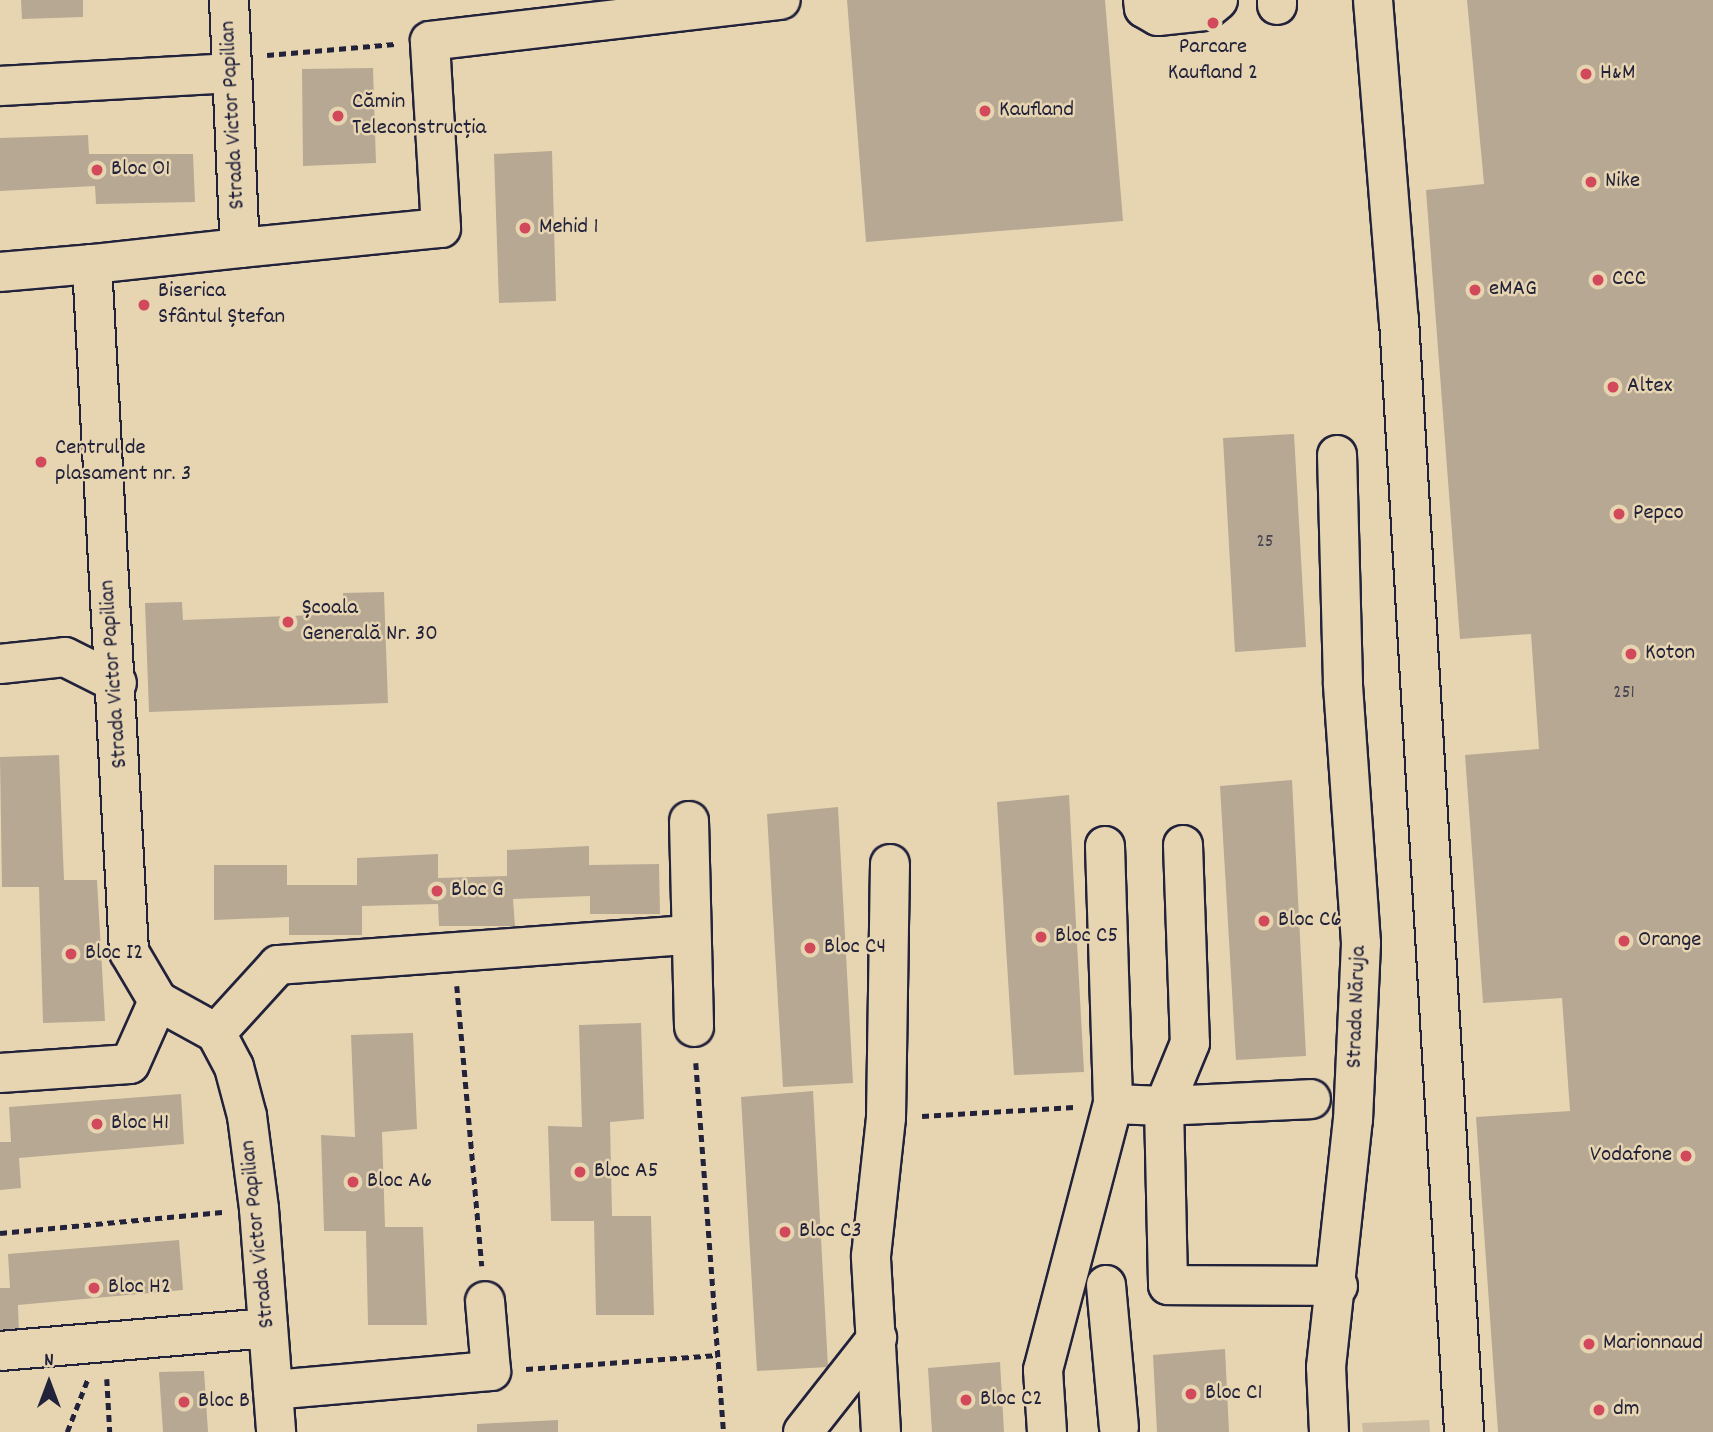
<!DOCTYPE html>
<meta charset="utf-8">
<style>
body{margin:0}
#map{position:relative;width:1713px;height:1432px;overflow:hidden;background:#e7d5b2;font-family:Dekko,sans-serif}
div>[style]{position:absolute}
.green>*{inset:0;background:#cabba1}
.building>*{inset:0;background:#b7a894}
.path>*{height:4.5px;margin-top:-2.25px;transform-origin:0;background:repeating-linear-gradient(90deg,#22223b 0 7px,transparent 0 12px)}
.roads{filter:drop-shadow(2px 0 #22223b) drop-shadow(-2px 0 #22223b) drop-shadow(0 2px #22223b) drop-shadow(0 -2px #22223b)}
.minor>*{height:38px;margin:-19px;padding:0 19px;transform-origin:19px;border-radius:19px;background:#e7d5b2}
.dots>*{width:19px;height:19px;translate:-50% -50%;box-sizing:border-box;border:4px solid #e7d5b2;border-radius:50%}
span{translate:-50% -50%;white-space:nowrap;text-align:center;line-height:1.15;-webkit-text-stroke:5px #e7d5b2;paint-order:stroke}
.number-label{font-size:19px;color:#474451}
.number-label span{-webkit-text-stroke-width:0}
.poi-label{font-size:23px;color:#22223b}
.left{translate:0 -50%;text-align:left}
.right{translate:-100% -50%;text-align:right}
.street-label{font-size:23px;color:#22223b}
.north{position:absolute;left:14px;top:1348px;width:70px;height:70px;-webkit-text-stroke:5px #e7d5b2;paint-order:stroke;rotate:0deg;font-size:19px;font-weight:700;line-height:28px;text-align:center;color:#22223b}
.north::after{content:'';display:block;margin:auto;width:24px;height:32px;background:#22223b;clip-path:polygon(50% 0,100% 100%,50% 72%,0 100%)}
</style>
<div id="map">
<div class="green">
<div style="clip-path:polygon(1429px 1420px,1430px 1432px,1363px 1432px,1362px 1423px)"></div>
</div>
<div class="building">
<div style="clip-path:polygon(21px 0,83px 0,83px 17px,22px 19px)"></div>
<div style="clip-path:polygon(847px 0,1105px 0,1123px 221px,866px 242px)"></div>
<div style="clip-path:polygon(1467px 0,1713px 0,1713px 1432px,1498px 1432px,1476px 1117px,1570px 1111px,1562px 998px,1483px 1003px,1465px 755px,1539px 749px,1531px 634px,1460px 639px,1426px 190px,1484px 184px)"></div>
<div style="clip-path:polygon(373px 68px,376px 163px,303px 166px,302px 69px)"></div>
<div style="clip-path:polygon(88px 135px,89px 154px,193px 154px,195px 202px,96px 204px,95px 186px,0 191px,0 138px)"></div>
<div style="clip-path:polygon(552px 151px,556px 301px,499px 303px,494px 154px)"></div>
<div style="clip-path:polygon(1294px 434px,1306px 647px,1235px 652px,1223px 438px)"></div>
<div style="clip-path:polygon(384px 592px,388px 703px,149px 712px,145px 603px,182px 602px,183px 620px,344px 614px,343px 593px)"></div>
<div style="clip-path:polygon(59px 755px,64px 880px,97px 880px,105px 1021px,43px 1023px,39px 887px,2px 887px,0 757px)"></div>
<div style="clip-path:polygon(1292px 780px,1306px 1056px,1236px 1060px,1220px 786px)"></div>
<div style="clip-path:polygon(1069px 795px,1084px 1072px,1014px 1075px,997px 802px)"></div>
<div style="clip-path:polygon(838px 807px,853px 1083px,783px 1087px,767px 814px)"></div>
<div style="clip-path:polygon(589px 846px,589px 865px,659px 864px,660px 914px,590px 914px,590px 896px,513px 899px,515px 926px,439px 926px,438px 904px,362px 906px,362px 935px,289px 935px,289px 917px,214px 920px,214px 865px,287px 865px,287px 885px,357px 885px,357px 858px,438px 854px,438px 878px,507px 876px,507px 850px)"></div>
<div style="clip-path:polygon(641px 1023px,644px 1119px,610px 1122px,612px 1216px,651px 1216px,654px 1315px,596px 1315px,594px 1221px,551px 1221px,548px 1126px,582px 1127px,579px 1025px)"></div>
<div style="clip-path:polygon(413px 1033px,417px 1129px,382px 1132px,385px 1227px,423px 1227px,427px 1325px,368px 1325px,366px 1231px,324px 1231px,321px 1135px,355px 1137px,351px 1035px)"></div>
<div style="clip-path:polygon(813px 1091px,828px 1367px,757px 1371px,741px 1097px)"></div>
<div style="clip-path:polygon(181px 1094px,184px 1144px,19px 1158px,21px 1188px,0 1190px,0 1142px,11px 1142px,9px 1107px)"></div>
<div style="clip-path:polygon(179px 1240px,183px 1290px,18px 1305px,19px 1334px,0 1335px,0 1288px,10px 1288px,8px 1254px)"></div>
<div style="clip-path:polygon(1225px 1349px,1229px 1432px,1157px 1432px,1153px 1355px)"></div>
<div style="clip-path:polygon(1000px 1362px,1004px 1432px,932px 1432px,928px 1368px)"></div>
<div style="clip-path:polygon(204px 1371px,208px 1432px,163px 1432px,159px 1372px)"></div>
<div style="clip-path:polygon(558px 1420px,558px 1432px,477px 1432px,477px 1424px)"></div>
</div>
<div class="path">
<div style="left:267px;top:55px;width:128px;rotate:-4.9deg"></div>
<div style="left:457px;top:986px;width:281px;rotate:84.9deg"></div>
<div style="left:696px;top:1063px;width:370px;rotate:85.7deg"></div>
<div style="left:922px;top:1116px;width:152px;rotate:-3.4deg"></div>
<div style="left:0;top:1233px;width:223px;rotate:-5.4deg"></div>
<div style="left:526px;top:1369px;width:192px;rotate:-4.2deg"></div>
<div style="left:107px;top:1379px;width:53px;rotate:86.8deg"></div>
<div style="left:67px;top:1432px;width:58px;rotate:-68.7deg"></div>
</div>
<div class="roads">
<div class="minor">
<div style="left:229px;top:0;width:248px;rotate:87.5deg"></div>
<div style="left:240px;top:248px;width:149px;rotate:173.8deg"></div>
<div style="left:92px;top:264px;width:689px;rotate:86.92deg"></div>
<div style="left:129px;top:952px;width:57px;rotate:59.4deg"></div>
<div style="left:158px;top:1001px;width:66px;rotate:28.9deg"></div>
<div style="left:216px;top:1033px;width:38px;rotate:62deg"></div>
<div style="left:234px;top:1067px;width:51px;rotate:75.1deg"></div>
<div style="left:247px;top:1116px;width:94px;rotate:82.6deg"></div>
<div style="left:259px;top:1209px;width:224px;rotate:85.6deg"></div>
<div style="left:1143px;top:0;width:8px;rotate:83deg"></div>
<div style="left:1144px;top:8px;width:16px;rotate:30deg"></div>
<div style="left:1158px;top:16px;width:47px;rotate:-6.1deg"></div>
<div style="left:1205px;top:11px;width:17px;rotate:-40deg"></div>
<div style="left:1277px;top:0;width:5px;rotate:90deg"></div>
<div style="left:1373px;top:0;width:321px;rotate:85.4deg"></div>
<div style="left:1399px;top:320px;width:1114px;rotate:86.65deg"></div>
<div style="left:0;top:86px;width:232px;rotate:-3.2deg"></div>
<div style="left:240px;top:248px;width:202px;rotate:-5.7deg"></div>
<div style="left:441px;top:228px;width:187px;rotate:-93.4deg"></div>
<div style="left:430px;top:41px;width:353px;rotate:-6.7deg"></div>
<div style="left:0;top:272px;width:92px;rotate:-5deg"></div>
<div style="left:0;top:664px;width:65px;rotate:-6.1deg"></div>
<div style="left:65px;top:657px;width:58px;rotate:26.6deg"></div>
<div style="left:689px;top:821px;width:206px;rotate:88.6deg"></div>
<div style="left:1183px;top:845px;width:198px;rotate:88deg"></div>
<div style="left:1190px;top:1043px;width:68px;rotate:112.4deg"></div>
<div style="left:1164px;top:1106px;width:147px;rotate:-2.7deg"></div>
<div style="left:1105px;top:846px;width:258px;rotate:88.2deg"></div>
<div style="left:216px;top:1033px;width:92px;rotate:-47.6deg"></div>
<div style="left:278px;top:965px;width:413px;rotate:-4.2deg"></div>
<div style="left:0;top:1073px;width:130px;rotate:-4deg"></div>
<div style="left:130px;top:1064px;width:69px;rotate:-66deg"></div>
<div style="left:1106px;top:1285px;width:143px;rotate:84.8deg"></div>
<div style="left:0;top:1351px;width:269px;rotate:-4.9deg"></div>
<div style="left:273px;top:1390px;width:219px;rotate:-5deg"></div>
<div style="left:491px;top:1371px;width:70px;rotate:-94.9deg"></div>
<div style="left:803px;top:1432px;width:120px;rotate:-51.8deg"></div>
<div style="left:881px;top:1432px;width:176px;rotate:-93.3deg"></div>
<div style="left:871px;top:1256px;width:139px;rotate:-83.8deg"></div>
<div style="left:886px;top:1118px;width:254px;rotate:-89.1deg"></div>
<div style="left:1047px;top:1432px;width:62px;rotate:-93.7deg"></div>
<div style="left:1043px;top:1370px;width:275px;rotate:-75.3deg"></div>
<div style="left:1113px;top:1104px;width:51px;rotate:2.2deg"></div>
<div style="left:1164px;top:1106px;width:179px;rotate:88.7deg"></div>
<div style="left:1168px;top:1285px;width:170px;rotate:0.3deg"></div>
<div style="left:1329px;top:1432px;width:65px;rotate:-92.6deg"></div>
<div style="left:1326px;top:1367px;width:248px;rotate:-83.8deg"></div>
<div style="left:1353px;top:1120px;width:177px;rotate:-87.4deg"></div>
<div style="left:1361px;top:943px;width:261px;rotate:-94deg"></div>
<div style="left:1343px;top:683px;width:228px;rotate:-91.5deg"></div>
</div>
</div>
<div class="dots">
<div style="left:1213px;top:23px;background:#d1495b"></div>
<div style="left:1586px;top:74px;background:#d1495b"></div>
<div style="left:985px;top:111px;background:#d1495b"></div>
<div style="left:338px;top:116px;background:#d1495b"></div>
<div style="left:97px;top:170px;background:#d1495b"></div>
<div style="left:1591px;top:182px;background:#d1495b"></div>
<div style="left:525px;top:228px;background:#d1495b"></div>
<div style="left:1598px;top:280px;background:#d1495b"></div>
<div style="left:1475px;top:290px;background:#d1495b"></div>
<div style="left:144px;top:305px;background:#d1495b"></div>
<div style="left:1613px;top:387px;background:#d1495b"></div>
<div style="left:41px;top:462px;background:#d1495b"></div>
<div style="left:1619px;top:514px;background:#d1495b"></div>
<div style="left:288px;top:622px;background:#d1495b"></div>
<div style="left:1631px;top:654px;background:#d1495b"></div>
<div style="left:437px;top:891px;background:#d1495b"></div>
<div style="left:1264px;top:921px;background:#d1495b"></div>
<div style="left:1041px;top:937px;background:#d1495b"></div>
<div style="left:1624px;top:941px;background:#d1495b"></div>
<div style="left:810px;top:948px;background:#d1495b"></div>
<div style="left:71px;top:954px;background:#d1495b"></div>
<div style="left:97px;top:1124px;background:#d1495b"></div>
<div style="left:1686px;top:1156px;background:#d1495b"></div>
<div style="left:580px;top:1172px;background:#d1495b"></div>
<div style="left:353px;top:1182px;background:#d1495b"></div>
<div style="left:785px;top:1232px;background:#d1495b"></div>
<div style="left:94px;top:1288px;background:#d1495b"></div>
<div style="left:1589px;top:1344px;background:#d1495b"></div>
<div style="left:1191px;top:1394px;background:#d1495b"></div>
<div style="left:966px;top:1400px;background:#d1495b"></div>
<div style="left:184px;top:1402px;background:#d1495b"></div>
<div style="left:1599px;top:1410px;background:#d1495b"></div>
</div>
<div class="number-label">
<span style="left:1265px;top:543px">25</span>
<span style="left:1624px;top:694px">251</span>
</div>
<div class="poi-label">
<span style="left:1213px;top:61px">Parcare<br>Kaufland 2</span>
<span class="left" style="left:1600px;top:74px">H&amp;M</span>
<span class="left" style="left:352px;top:116px">Cămin<br>Teleconstrucția</span>
<span class="left" style="left:999px;top:111px">Kaufland</span>
<span class="left" style="left:111px;top:170px">Bloc O1</span>
<span class="left" style="left:1605px;top:182px">Nike</span>
<span class="left" style="left:539px;top:228px">Mehid 1</span>
<span class="left" style="left:1612px;top:280px">CCC</span>
<span class="left" style="left:1489px;top:290px">eMAG</span>
<span class="left" style="left:158px;top:305px">Biserica<br>Sfântul Ștefan</span>
<span class="left" style="left:1627px;top:387px">Altex</span>
<span class="left" style="left:55px;top:462px">Centrul de<br>plasament nr. 3</span>
<span class="left" style="left:1633px;top:514px">Pepco</span>
<span class="left" style="left:302px;top:622px">Școala<br>Generală Nr. 30</span>
<span class="left" style="left:1645px;top:654px">Koton</span>
<span class="left" style="left:451px;top:891px">Bloc G</span>
<span class="left" style="left:1278px;top:921px">Bloc C6</span>
<span class="left" style="left:1055px;top:937px">Bloc C5</span>
<span class="left" style="left:1638px;top:941px">Orange</span>
<span class="left" style="left:824px;top:948px">Bloc C4</span>
<span class="left" style="left:85px;top:954px">Bloc I2</span>
<span class="left" style="left:111px;top:1124px">Bloc H1</span>
<span class="right" style="left:1672px;top:1156px">Vodafone</span>
<span class="left" style="left:594px;top:1172px">Bloc A5</span>
<span class="left" style="left:367px;top:1182px">Bloc A6</span>
<span class="left" style="left:799px;top:1232px">Bloc C3</span>
<span class="left" style="left:108px;top:1288px">Bloc H2</span>
<span class="left" style="left:1603px;top:1344px">Marionnaud</span>
<span class="left" style="left:1205px;top:1394px">Bloc C1</span>
<span class="left" style="left:980px;top:1400px">Bloc C2</span>
<span class="left" style="left:198px;top:1402px">Bloc B</span>
<span class="left" style="left:1613px;top:1410px">dm</span>
</div>
<div class="street-label">
<span style="left:234px;top:115px;rotate:-93deg">Strada Victor Papilian</span>
<span style="left:115px;top:674px;rotate:-94deg">Strada Victor Papilian</span>
<span style="left:1358px;top:1007px;rotate:-88deg">Strada Năruja</span>
<span style="left:259px;top:1234px;rotate:-96deg">Strada Victor Papilian</span>
</div>
<div class="north">N</div>
</div>
